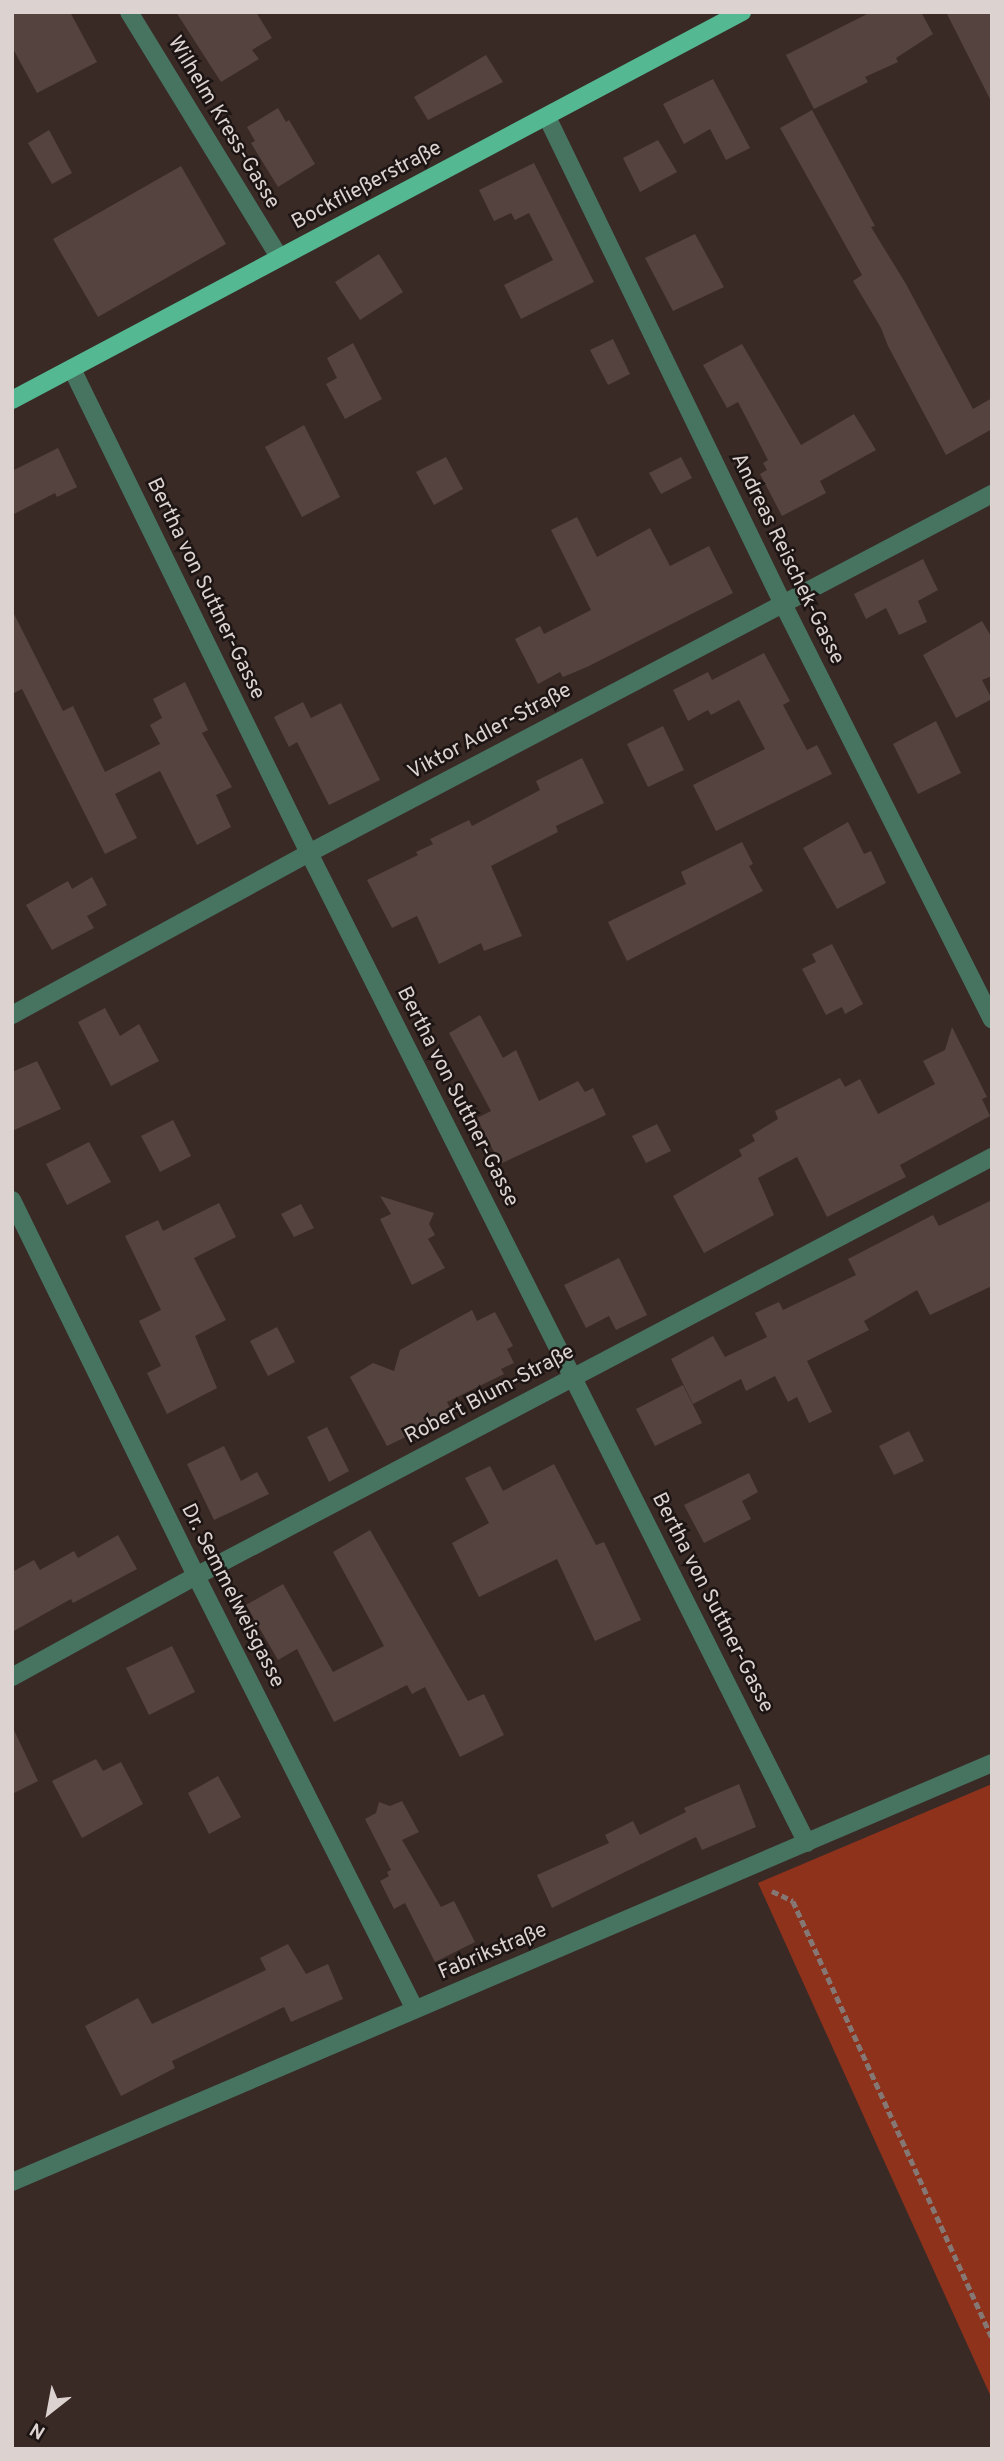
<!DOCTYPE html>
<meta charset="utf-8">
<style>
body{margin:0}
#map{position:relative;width:1004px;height:2461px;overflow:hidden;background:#3a2a26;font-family:Overpass,sans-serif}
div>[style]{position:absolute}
.forest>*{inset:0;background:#8e321c}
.building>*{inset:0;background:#54433e}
.path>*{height:4.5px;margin-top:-2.25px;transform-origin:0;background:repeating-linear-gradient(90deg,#857874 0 7px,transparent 0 10.5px)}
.minor>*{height:18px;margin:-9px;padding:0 9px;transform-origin:9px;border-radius:9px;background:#477461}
.major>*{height:18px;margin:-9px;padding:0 9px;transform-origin:9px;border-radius:9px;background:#54b892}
span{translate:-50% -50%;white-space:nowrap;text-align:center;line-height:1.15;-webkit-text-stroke:5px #1c1513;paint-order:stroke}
.street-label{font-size:21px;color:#dcd2cf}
.frame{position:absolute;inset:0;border:14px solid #dcd2cf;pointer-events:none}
.north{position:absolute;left:14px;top:2377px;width:70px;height:70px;-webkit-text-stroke:5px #1c1513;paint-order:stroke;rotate:211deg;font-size:19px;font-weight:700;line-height:28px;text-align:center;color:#dcd2cf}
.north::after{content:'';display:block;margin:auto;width:24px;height:32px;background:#dcd2cf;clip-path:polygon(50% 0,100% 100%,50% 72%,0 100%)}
</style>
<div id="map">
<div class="forest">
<div style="clip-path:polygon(992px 1784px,992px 2399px,758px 1883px)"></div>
</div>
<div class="building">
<div style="clip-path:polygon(12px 12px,70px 12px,97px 62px,37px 93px,12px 47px)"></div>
<div style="clip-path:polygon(176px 12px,256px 12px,272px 38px,252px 50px,259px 59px,221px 82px)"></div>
<div style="clip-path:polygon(871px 12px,921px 12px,933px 34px,896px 58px,898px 62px,865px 77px,868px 82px,814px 109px,786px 55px)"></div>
<div style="clip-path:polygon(946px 12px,992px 12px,992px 103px)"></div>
<div style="clip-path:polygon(486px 55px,503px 82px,428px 120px,414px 97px)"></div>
<div style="clip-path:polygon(713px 79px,750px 148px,726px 160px,710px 129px,684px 144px,663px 104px)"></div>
<div style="clip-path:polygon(278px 108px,286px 122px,289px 120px,315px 164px,278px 187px,251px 143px,255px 141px,247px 127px)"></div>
<div style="clip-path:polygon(812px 110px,875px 226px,871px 227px,906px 284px,973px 409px,992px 398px,992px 429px,946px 455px,888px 346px,881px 328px,853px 281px,862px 275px,780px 128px)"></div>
<div style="clip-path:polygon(49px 130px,72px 173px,52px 184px,28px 143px)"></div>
<div style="clip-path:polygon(658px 140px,677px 172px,640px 192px,623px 158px)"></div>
<div style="clip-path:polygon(534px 163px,594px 282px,521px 319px,504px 285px,553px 260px,529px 213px,515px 220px,511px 213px,494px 221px,479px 190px)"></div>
<div style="clip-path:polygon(181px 166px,226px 244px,98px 317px,53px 239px)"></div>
<div style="clip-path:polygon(695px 234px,724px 287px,673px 311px,645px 258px)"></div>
<div style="clip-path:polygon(379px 254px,403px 292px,360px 320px,335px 282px)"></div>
<div style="clip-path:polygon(613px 339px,630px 374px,608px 385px,590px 350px)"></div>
<div style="clip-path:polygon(353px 343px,382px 399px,345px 419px,326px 384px,337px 378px,327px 358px)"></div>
<div style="clip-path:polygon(742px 344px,801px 445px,854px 414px,876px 450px,820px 481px,826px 493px,782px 516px,760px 474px,767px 470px,763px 463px,768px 460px,738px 402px,727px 408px,703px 365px)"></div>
<div style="clip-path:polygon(304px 425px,340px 497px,302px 517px,265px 447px)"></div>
<div style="clip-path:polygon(58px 448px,77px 487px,57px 497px,55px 493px,12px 515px,12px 471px)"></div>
<div style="clip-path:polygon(446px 457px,463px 489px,434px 505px,416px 472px)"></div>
<div style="clip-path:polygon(681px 457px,692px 478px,661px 494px,649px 473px)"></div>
<div style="clip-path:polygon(577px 517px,597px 557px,650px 528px,670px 566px,709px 546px,733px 593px,587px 667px,563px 677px,560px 672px,538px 684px,515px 639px,540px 626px,544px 634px,591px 610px,551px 530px)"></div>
<div style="clip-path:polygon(923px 559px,938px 590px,918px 601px,927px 622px,899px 635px,886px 608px,866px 619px,854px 594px)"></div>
<div style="clip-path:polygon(12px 610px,63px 711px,73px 706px,105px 772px,160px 744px,150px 725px,162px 718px,153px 699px,185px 682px,208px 730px,202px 733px,232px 787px,216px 795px,231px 827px,197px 845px,160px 771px,115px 794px,137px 838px,105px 854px,22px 689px,12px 694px)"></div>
<div style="clip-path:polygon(982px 621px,992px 638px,992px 676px,982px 680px,992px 699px,956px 718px,923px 655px)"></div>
<div style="clip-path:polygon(764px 653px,790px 701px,783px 705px,807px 750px,817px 745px,832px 774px,716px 831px,693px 785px,765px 749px,739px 700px,711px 715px,708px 710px,688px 721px,673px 690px,708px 672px,712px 680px)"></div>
<div style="clip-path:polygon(303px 702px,311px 718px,341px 703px,380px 780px,329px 805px,297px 742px,289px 747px,274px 717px)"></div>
<div style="clip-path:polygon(936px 721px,961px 773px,918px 794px,893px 744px)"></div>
<div style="clip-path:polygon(663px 726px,684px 770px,648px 787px,627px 744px)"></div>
<div style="clip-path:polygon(582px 758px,604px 803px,556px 826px,558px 832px,491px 866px,522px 936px,484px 951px,481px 943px,439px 964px,417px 916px,392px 928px,367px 880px,418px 855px,416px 852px,433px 844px,430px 839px,469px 820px,472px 826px,540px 790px,536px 781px)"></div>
<div style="clip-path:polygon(848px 822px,864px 854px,871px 851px,886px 883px,837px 909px,803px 848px)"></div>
<div style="clip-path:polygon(742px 842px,753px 864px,749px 866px,763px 891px,627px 961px,608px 922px,686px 884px,681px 872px)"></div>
<div style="clip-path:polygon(92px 877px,107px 905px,87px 916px,94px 928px,52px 950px,26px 905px,68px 881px,72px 889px)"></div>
<div style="clip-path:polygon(832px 944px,863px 1004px,845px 1014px,842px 1007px,826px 1015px,802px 969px,816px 962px,812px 954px)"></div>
<div style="clip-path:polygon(105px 1008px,120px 1036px,139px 1024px,159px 1061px,111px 1086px,78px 1022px)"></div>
<div style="clip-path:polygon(480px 1015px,503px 1058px,516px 1050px,539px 1101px,578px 1081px,585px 1092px,593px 1088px,606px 1115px,500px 1164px,477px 1118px,491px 1111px,449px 1033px)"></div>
<div style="clip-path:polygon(952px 1027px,987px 1097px,982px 1099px,990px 1116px,900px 1165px,906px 1177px,827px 1217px,797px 1157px,758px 1178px,774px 1215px,704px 1253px,673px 1196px,742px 1156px,739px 1150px,755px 1141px,752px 1135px,778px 1119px,775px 1111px,840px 1078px,845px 1087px,860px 1079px,878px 1114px,935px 1084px,923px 1061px,945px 1050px)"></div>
<div style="clip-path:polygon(37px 1061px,61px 1109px,12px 1131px,12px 1072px)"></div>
<div style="clip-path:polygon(173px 1120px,191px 1156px,160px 1172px,141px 1136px)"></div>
<div style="clip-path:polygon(657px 1124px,671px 1151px,646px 1163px,632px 1136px)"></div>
<div style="clip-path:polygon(89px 1142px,111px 1182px,67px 1205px,46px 1164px)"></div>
<div style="clip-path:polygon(380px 1196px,434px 1213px,429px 1224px,435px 1235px,428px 1239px,445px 1268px,412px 1285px,380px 1219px,391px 1214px)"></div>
<div style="clip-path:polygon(992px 1200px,992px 1286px,930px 1315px,917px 1290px,864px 1321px,869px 1330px,807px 1361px,832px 1412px,809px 1423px,797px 1397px,788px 1402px,775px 1376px,746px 1391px,741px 1379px,693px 1404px,671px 1359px,713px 1336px,725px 1357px,767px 1337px,755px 1313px,779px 1302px,783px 1310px,856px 1275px,848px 1259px,933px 1215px,939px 1226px)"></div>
<div style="clip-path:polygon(219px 1203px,236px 1237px,194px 1258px,226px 1320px,195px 1336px,217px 1388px,167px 1414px,147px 1373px,161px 1366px,139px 1321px,161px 1310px,125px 1236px,158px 1220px,163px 1231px)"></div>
<div style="clip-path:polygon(301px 1204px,314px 1228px,294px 1237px,281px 1214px)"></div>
<div style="clip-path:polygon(619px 1258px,647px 1315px,616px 1330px,609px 1316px,586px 1328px,564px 1285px)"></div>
<div style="clip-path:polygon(472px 1310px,477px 1321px,495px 1312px,513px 1346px,507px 1349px,514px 1363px,501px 1369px,504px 1374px,447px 1402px,453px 1414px,387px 1446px,350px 1377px,373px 1363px,394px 1371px,400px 1350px)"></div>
<div style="clip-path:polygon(277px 1327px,295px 1362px,268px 1376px,250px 1341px)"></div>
<div style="clip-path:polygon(683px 1385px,702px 1423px,655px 1446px,636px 1409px)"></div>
<div style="clip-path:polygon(327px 1427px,349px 1471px,329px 1482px,307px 1437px)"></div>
<div style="clip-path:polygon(909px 1431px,924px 1461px,894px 1475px,879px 1446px)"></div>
<div style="clip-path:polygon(224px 1446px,241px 1481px,257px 1472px,269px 1494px,214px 1520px,187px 1464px)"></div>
<div style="clip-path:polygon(554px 1464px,596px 1545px,604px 1542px,641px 1620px,595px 1641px,557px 1559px,479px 1597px,452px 1543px,489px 1523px,465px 1478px,490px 1466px,503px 1491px)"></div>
<div style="clip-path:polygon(749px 1473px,758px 1492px,742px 1501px,751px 1519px,704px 1543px,684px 1505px)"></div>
<div style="clip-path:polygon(370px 1530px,468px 1701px,484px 1694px,504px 1735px,460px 1757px,425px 1687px,412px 1694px,407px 1685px,334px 1722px,297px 1649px,278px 1660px,246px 1605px,283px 1584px,333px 1672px,384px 1646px,333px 1552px)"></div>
<div style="clip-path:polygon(118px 1535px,137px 1569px,73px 1603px,71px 1599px,12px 1632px,12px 1572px,34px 1560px,40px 1570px,74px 1551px,78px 1558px)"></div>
<div style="clip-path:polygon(172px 1646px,195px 1692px,149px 1715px,126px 1668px)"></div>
<div style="clip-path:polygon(12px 1726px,38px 1781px,12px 1794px)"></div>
<div style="clip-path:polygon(96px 1759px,103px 1771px,121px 1762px,143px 1804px,82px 1838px,52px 1781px)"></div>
<div style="clip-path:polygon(218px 1776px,241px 1817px,209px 1834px,188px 1793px)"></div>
<div style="clip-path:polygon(739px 1784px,756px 1827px,702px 1850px,696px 1837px,552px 1908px,537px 1875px,609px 1843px,605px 1835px,633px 1821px,640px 1835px,686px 1812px,684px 1808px)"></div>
<div style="clip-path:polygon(402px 1801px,419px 1832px,402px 1840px,441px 1907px,454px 1901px,475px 1942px,435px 1962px,405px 1903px,394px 1909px,380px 1881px,389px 1876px,387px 1872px,391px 1870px,365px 1819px,376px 1813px,379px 1802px,390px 1806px)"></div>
<div style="clip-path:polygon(288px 1944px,306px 1974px,328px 1964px,343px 1999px,291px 2022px,284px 2007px,172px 2061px,175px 2068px,121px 2096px,85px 2026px,138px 1998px,152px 2024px,266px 1970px,260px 1958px)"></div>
</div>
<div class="path">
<div style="left:772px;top:1891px;width:23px;rotate:25deg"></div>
<div style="left:793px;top:1901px;width:479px;rotate:65.5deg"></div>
</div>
<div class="minor">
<div style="left:129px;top:12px;width:287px;rotate:58.5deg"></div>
<div style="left:547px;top:117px;width:541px;rotate:64.15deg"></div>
<div style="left:783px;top:604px;width:465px;rotate:63.3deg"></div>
<div style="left:72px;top:369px;width:539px;rotate:63.91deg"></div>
<div style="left:309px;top:853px;width:1108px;rotate:63.3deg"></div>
<div style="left:12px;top:1015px;width:338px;rotate:-28.6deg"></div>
<div style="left:309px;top:853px;width:772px;rotate:-27.73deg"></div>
<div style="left:12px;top:1200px;width:419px;rotate:63.9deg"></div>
<div style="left:196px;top:1576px;width:485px;rotate:63.2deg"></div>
<div style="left:12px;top:1677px;width:210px;rotate:-28.8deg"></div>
<div style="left:196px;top:1576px;width:900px;rotate:-27.76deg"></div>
<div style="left:12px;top:2182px;width:1066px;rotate:-23.15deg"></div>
</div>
<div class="major">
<div style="left:12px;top:400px;width:827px;rotate:-27.99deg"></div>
</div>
<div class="street-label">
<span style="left:223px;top:123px;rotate:59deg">Wilhelm Kress-Gasse</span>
<span style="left:367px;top:186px;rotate:-28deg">Bockfließerstraße</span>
<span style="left:787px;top:559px;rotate:64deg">Andreas Reischek-Gasse</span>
<span style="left:205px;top:589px;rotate:64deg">Bertha von Suttner-Gasse</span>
<span style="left:490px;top:732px;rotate:-28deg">Viktor Adler-Straße</span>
<span style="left:457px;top:1097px;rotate:63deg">Bertha von Suttner-Gasse</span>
<span style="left:490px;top:1395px;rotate:-28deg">Robert Blum-Straße</span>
<span style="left:232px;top:1596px;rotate:63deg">Dr. Semmelweisgasse</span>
<span style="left:712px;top:1603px;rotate:63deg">Bertha von Suttner-Gasse</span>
<span style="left:493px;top:1952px;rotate:-23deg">Fabrikstraße</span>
</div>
<div class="frame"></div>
<div class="north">N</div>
</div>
